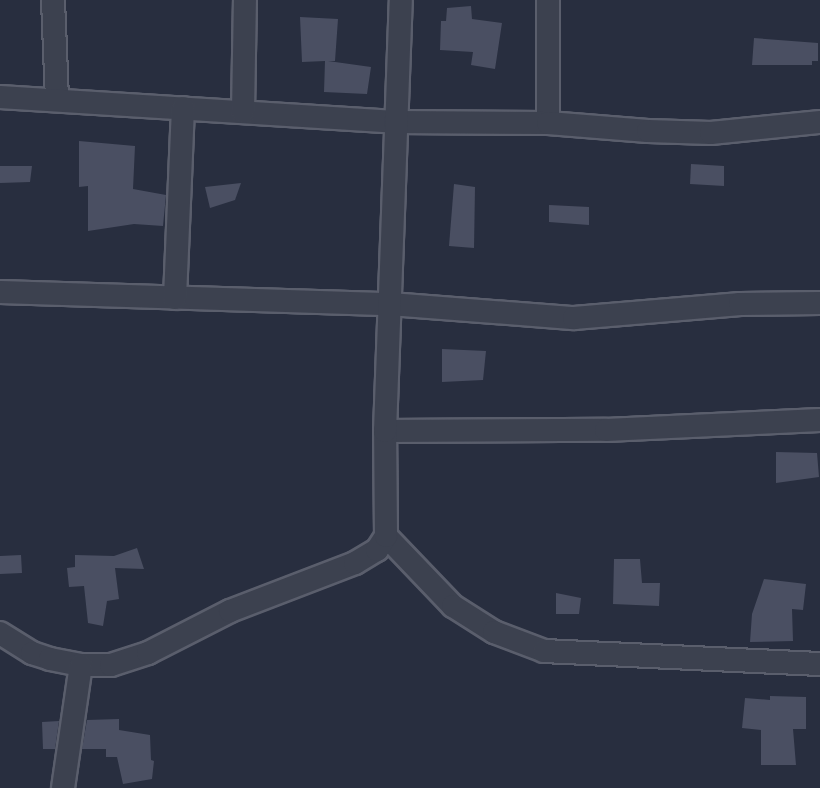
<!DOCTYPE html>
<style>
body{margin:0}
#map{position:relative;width:820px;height:788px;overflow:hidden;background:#282e3f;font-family:"Golos Text",sans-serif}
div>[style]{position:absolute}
.building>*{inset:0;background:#4a4f62}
.roads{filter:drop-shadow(2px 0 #5a5e6c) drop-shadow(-2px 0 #5a5e6c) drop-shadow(0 2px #5a5e6c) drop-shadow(0 -2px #5a5e6c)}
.street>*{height:22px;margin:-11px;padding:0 11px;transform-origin:11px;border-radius:11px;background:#3c414f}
span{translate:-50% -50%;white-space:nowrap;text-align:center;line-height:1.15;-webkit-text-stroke:6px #212534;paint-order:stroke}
</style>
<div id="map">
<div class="building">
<div style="clip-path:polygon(471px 6px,472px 19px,502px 23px,495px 69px,471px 65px,473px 52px,440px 50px,441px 21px,446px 21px,447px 8px)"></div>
<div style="clip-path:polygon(300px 17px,338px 19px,335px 61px,328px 61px,371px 67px,367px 94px,324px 92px,325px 61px,302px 62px)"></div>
<div style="clip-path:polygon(754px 38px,818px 43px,818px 61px,812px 61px,812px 65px,752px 65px)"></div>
<div style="clip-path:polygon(79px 141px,135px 146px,133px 189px,166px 195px,163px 226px,134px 224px,88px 231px,88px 186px,79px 187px)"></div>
<div style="clip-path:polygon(691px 164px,724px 166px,724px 186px,690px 184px)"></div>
<div style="clip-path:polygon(0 166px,32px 166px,30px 182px,0 183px)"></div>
<div style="clip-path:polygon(241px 183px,235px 200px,210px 208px,205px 187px)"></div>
<div style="clip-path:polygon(454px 184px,475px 187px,474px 248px,449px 246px)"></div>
<div style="clip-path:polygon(549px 205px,589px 207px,589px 225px,549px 222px)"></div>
<div style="clip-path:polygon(442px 349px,486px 351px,483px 380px,442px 382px)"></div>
<div style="clip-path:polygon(776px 452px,817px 453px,819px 477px,776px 483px)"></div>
<div style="clip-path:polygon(137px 548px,144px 569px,115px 568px,119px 599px,107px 601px,103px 626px,88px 623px,84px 586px,69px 587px,67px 568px,75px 567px,75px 555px,114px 556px)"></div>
<div style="clip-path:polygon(21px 555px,22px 573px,0 574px,0 556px)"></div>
<div style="clip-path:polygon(614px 559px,640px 559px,642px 583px,660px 583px,659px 606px,613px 604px)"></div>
<div style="clip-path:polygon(764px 579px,806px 584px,803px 610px,792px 609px,793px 641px,750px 642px,752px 614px)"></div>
<div style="clip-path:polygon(556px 593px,581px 598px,579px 614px,556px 614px)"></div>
<div style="clip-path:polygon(770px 696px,806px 697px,806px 729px,793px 729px,796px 765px,761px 765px,761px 730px,742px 728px,745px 698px,770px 700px)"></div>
<div style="clip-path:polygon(119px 719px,119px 730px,150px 735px,151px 760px,154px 761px,152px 779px,123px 784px,117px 757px,106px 757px,106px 749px,82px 749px,87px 720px)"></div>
<div style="clip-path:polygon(59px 721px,55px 749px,43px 749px,42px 722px)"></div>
</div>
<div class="roads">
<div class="street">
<div style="left:53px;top:0;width:100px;rotate:87.7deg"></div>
<div style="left:548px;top:0;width:123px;rotate:90deg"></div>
<div style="left:0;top:97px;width:396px;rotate:3.6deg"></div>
<div style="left:395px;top:122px;width:153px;rotate:0.4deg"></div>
<div style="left:548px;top:123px;width:100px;rotate:4.6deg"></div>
<div style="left:648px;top:131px;width:63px;rotate:1.8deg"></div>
<div style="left:711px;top:133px;width:110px;rotate:-5.8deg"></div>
<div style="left:243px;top:112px;width:112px;rotate:-89deg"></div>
<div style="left:0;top:292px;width:390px;rotate:1.8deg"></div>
<div style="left:390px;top:304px;width:185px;rotate:4.4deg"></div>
<div style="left:574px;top:318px;width:167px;rotate:-4.8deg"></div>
<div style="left:740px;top:304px;width:80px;rotate:-0.7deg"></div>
<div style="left:175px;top:298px;width:190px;rotate:-87.6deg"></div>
<div style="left:385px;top:431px;width:221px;rotate:-0.3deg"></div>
<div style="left:606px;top:430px;width:214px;rotate:-2.7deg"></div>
<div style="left:386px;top:536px;width:97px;rotate:46.3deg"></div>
<div style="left:453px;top:606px;width:49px;rotate:32.4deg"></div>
<div style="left:494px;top:632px;width:53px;rotate:20.8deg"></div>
<div style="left:544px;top:651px;width:276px;rotate:2.7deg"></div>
<div style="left:0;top:633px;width:38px;rotate:32deg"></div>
<div style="left:32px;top:653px;width:19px;rotate:18deg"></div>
<div style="left:50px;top:659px;width:32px;rotate:11deg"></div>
<div style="left:81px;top:665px;width:30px"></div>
<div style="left:111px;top:665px;width:39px;rotate:-18deg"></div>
<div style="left:148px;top:653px;width:92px;rotate:-27.1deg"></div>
<div style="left:230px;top:611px;width:134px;rotate:-21deg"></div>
<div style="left:355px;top:563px;width:26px;rotate:-31deg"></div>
<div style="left:377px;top:550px;width:17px;rotate:-57deg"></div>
<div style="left:386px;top:536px;width:105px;rotate:-90.5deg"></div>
<div style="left:385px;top:431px;width:431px;rotate:-87.9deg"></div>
<div style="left:63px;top:788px;width:124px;rotate:-81.7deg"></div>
</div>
</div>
</div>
